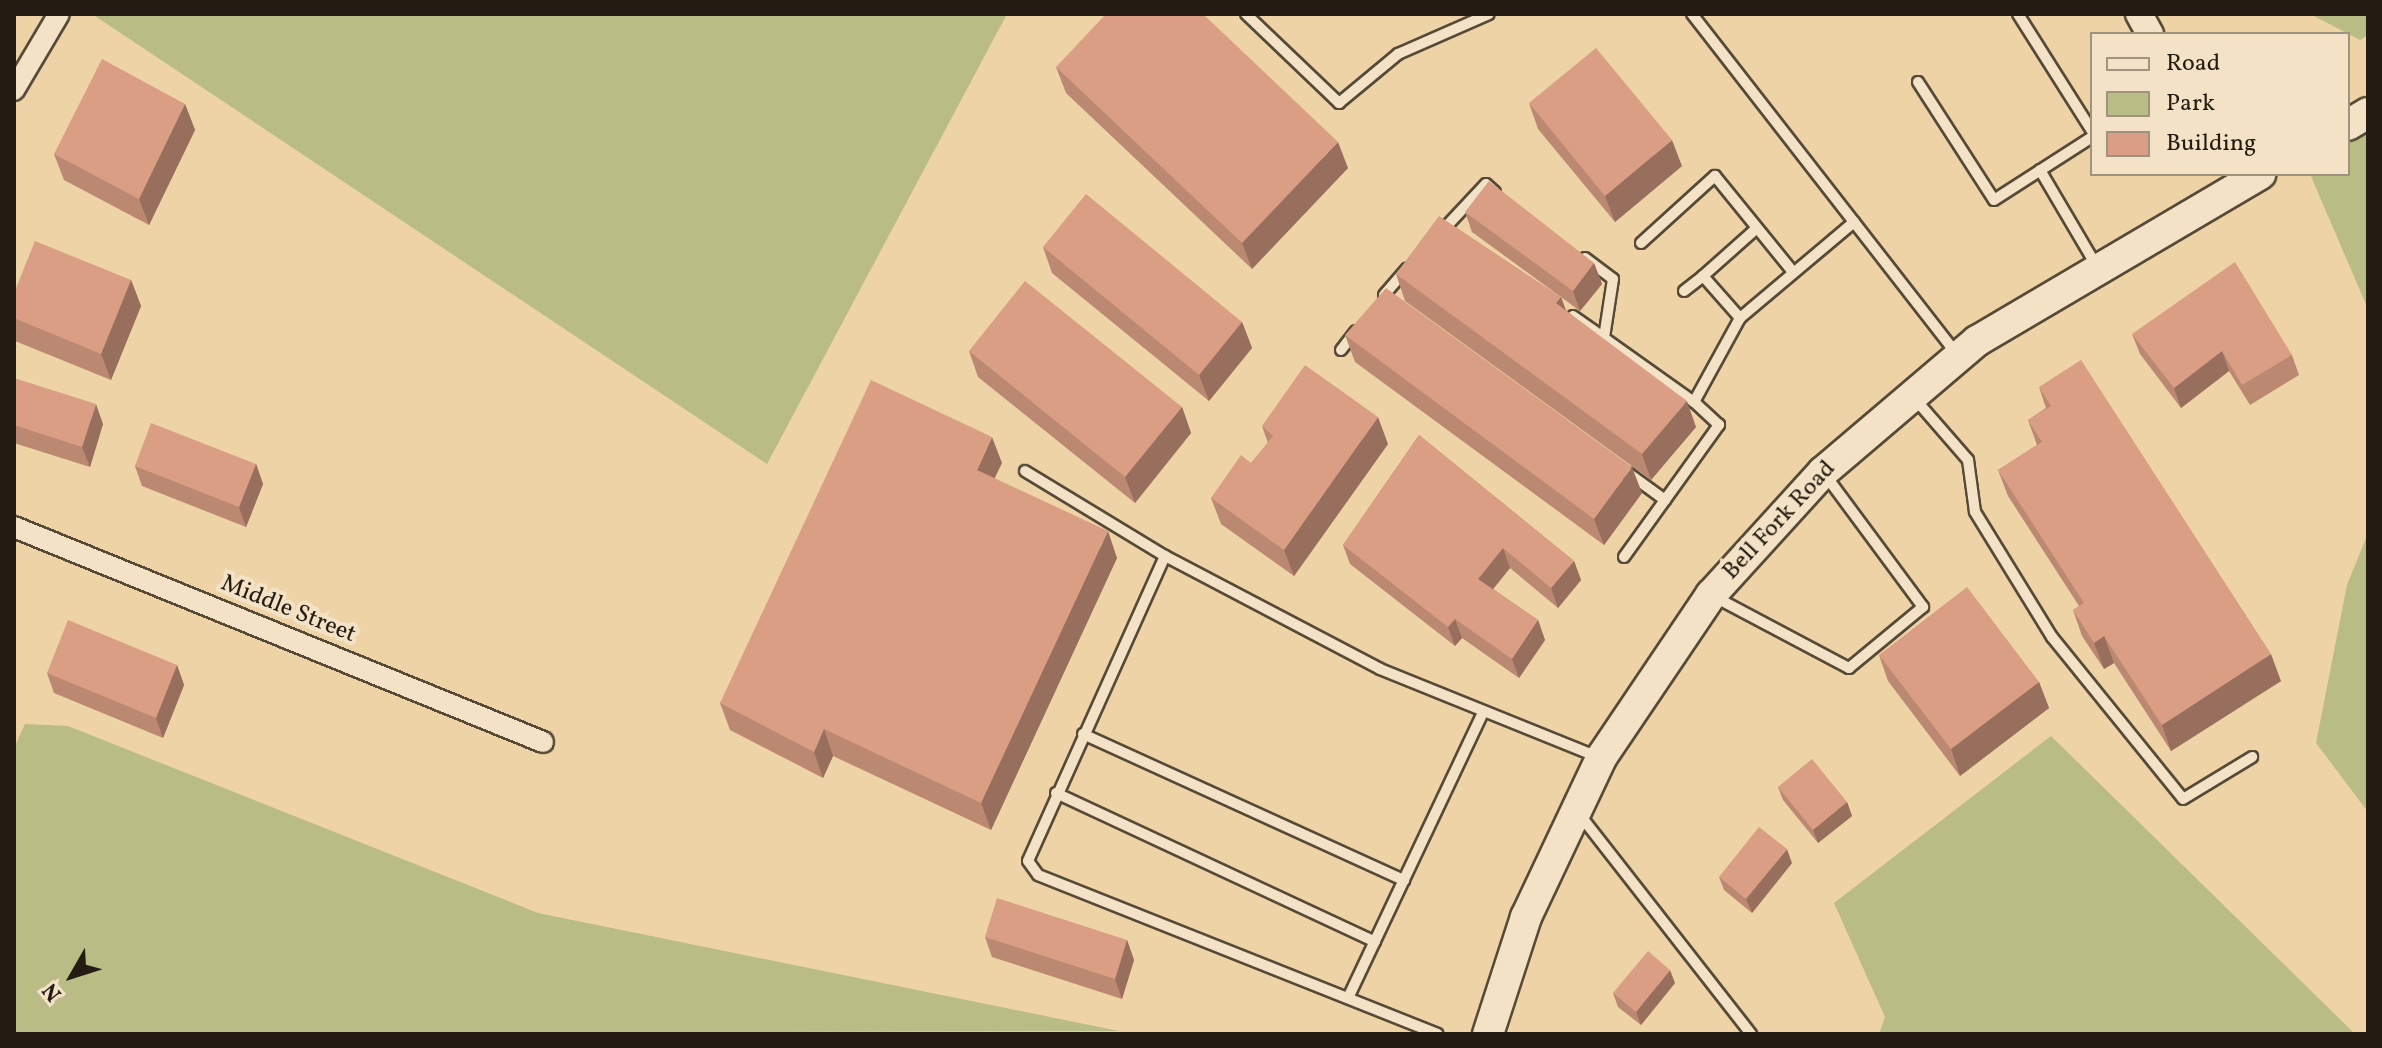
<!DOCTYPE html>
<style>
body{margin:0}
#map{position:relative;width:2382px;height:1048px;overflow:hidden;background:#edd3a6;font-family:Vollkorn,serif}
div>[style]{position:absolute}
.green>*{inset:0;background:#babc85}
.roads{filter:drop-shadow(2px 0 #564a37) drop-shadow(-2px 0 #564a37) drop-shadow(0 2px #564a37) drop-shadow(0 -2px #564a37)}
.service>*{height:10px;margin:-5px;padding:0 5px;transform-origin:5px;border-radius:5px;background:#f3e2c5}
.minor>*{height:20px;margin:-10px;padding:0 10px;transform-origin:10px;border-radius:10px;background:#f3e2c5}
.tertiary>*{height:26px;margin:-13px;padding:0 13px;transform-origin:13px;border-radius:13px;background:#f3e2c5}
.secondary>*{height:30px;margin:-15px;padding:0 15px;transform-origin:15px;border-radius:15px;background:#f3e2c5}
.wall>*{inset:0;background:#bb8872}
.shaded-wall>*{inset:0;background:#986f5c}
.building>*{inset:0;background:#d99e84}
span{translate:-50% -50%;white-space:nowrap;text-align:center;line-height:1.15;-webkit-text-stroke:8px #f3e2c5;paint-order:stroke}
.street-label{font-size:24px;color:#241c12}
.frame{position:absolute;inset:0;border:16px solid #241c12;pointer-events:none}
.legend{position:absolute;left:2090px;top:32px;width:260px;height:144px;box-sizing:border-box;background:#f3e2c5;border:2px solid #a0937d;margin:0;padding:10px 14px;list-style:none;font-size:24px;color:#241c12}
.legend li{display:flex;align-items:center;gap:16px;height:40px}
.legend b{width:40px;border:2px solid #a0937d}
.north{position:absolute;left:32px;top:936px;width:80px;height:80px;-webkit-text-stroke:6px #f3e2c5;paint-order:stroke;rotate:231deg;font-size:22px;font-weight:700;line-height:32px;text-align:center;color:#241c12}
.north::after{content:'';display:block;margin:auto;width:28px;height:36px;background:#241c12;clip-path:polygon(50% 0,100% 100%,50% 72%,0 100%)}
</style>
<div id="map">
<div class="green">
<div style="clip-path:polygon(92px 14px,1007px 14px,767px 464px)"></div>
<div style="clip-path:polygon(2310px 14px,2368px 14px,2368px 35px,2360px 40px)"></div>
<div style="clip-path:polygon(2368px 108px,2368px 309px,2310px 174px,2348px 174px,2348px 121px)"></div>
<div style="clip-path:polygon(2368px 533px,2368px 812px,2316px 743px,2347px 585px)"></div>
<div style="clip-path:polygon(25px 724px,68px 726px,538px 913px,1119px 1031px,14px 1034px,14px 748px)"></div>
<div style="clip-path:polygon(2051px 736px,2355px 1034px,1879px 1034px,1885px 1017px,1834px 903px)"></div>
</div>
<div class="roads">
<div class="service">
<div style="left:1246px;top:14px;width:129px;rotate:43.7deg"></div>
<div style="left:1339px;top:103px;width:77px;rotate:-39.7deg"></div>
<div style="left:1398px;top:54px;width:99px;rotate:-23.7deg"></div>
<div style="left:1692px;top:14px;width:432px;rotate:52.1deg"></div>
<div style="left:2018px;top:14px;width:138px;rotate:57.7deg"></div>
<div style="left:1918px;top:82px;width:140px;rotate:57.2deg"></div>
<div style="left:1994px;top:200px;width:117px;rotate:-32.7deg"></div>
<div style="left:2040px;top:170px;width:110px;rotate:59.5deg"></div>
<div style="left:1442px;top:231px;width:64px;rotate:-46.9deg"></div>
<div style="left:1486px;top:184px;width:12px;rotate:42deg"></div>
<div style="left:1641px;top:243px;width:100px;rotate:-42.2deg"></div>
<div style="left:1715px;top:176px;width:124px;rotate:50.9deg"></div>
<div style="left:1585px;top:258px;width:35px;rotate:37deg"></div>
<div style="left:1613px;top:279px;width:60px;rotate:98.7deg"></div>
<div style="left:1604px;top:338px;width:110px;rotate:35.4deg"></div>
<div style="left:1703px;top:276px;width:71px;rotate:-41.6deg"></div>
<div style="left:1684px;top:291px;width:24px;rotate:-38deg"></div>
<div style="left:1703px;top:276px;width:56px;rotate:48.6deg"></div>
<div style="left:1384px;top:295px;width:35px;rotate:-49deg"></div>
<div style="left:1573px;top:316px;width:38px;rotate:35deg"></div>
<div style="left:1341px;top:350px;width:24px;rotate:-52deg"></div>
<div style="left:1915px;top:399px;width:81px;rotate:49deg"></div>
<div style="left:1968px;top:460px;width:52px;rotate:82.3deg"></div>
<div style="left:1975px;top:512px;width:147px;rotate:58.4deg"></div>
<div style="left:2052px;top:637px;width:208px;rotate:51deg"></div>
<div style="left:2183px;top:799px;width:81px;rotate:-31.3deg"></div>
<div style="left:1025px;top:471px;width:164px;rotate:31.3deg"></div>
<div style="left:1165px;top:556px;width:243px;rotate:27.7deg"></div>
<div style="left:1380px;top:669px;width:237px;rotate:22deg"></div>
<div style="left:1628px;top:473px;width:46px;rotate:36.1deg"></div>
<div style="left:1165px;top:556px;width:334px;rotate:114.2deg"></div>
<div style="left:1028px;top:861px;width:17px;rotate:54deg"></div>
<div style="left:1038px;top:875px;width:430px;rotate:21.7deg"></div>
<div style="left:1624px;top:557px;width:163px;rotate:-54.3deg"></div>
<div style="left:1719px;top:425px;width:34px;rotate:-137deg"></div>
<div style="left:1694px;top:402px;width:96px;rotate:-61.3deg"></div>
<div style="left:1740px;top:318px;width:149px;rotate:-40.1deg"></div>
<div style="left:1713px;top:596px;width:154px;rotate:27.9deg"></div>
<div style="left:1849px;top:668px;width:96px;rotate:-39.5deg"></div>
<div style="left:1923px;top:607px;width:167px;rotate:-126.5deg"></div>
<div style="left:1083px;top:734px;width:353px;rotate:24.5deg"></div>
<div style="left:1056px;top:793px;width:352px;rotate:25deg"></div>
<div style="left:1580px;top:815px;width:278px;rotate:52deg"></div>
<div style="left:1348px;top:998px;width:316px;rotate:-64.7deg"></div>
</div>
<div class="minor">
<div style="left:14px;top:90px;width:88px;rotate:-59.4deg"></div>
<div style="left:14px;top:527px;width:571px;rotate:22.12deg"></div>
</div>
<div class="tertiary">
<div style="left:2139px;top:14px;width:23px;rotate:61deg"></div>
</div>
<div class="secondary">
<div style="left:2348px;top:125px;width:23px;rotate:-31deg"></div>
<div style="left:1488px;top:1034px;width:123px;rotate:-72deg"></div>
<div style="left:1526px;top:917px;width:176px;rotate:-64.7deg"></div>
<div style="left:1601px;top:758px;width:197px;rotate:-56deg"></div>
<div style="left:1711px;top:595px;width:166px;rotate:-47.7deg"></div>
<div style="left:1823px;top:472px;width:202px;rotate:-40.4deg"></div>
<div style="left:1977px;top:341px;width:329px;rotate:-30.5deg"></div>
</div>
</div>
<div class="wall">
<div style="clip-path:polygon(1056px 67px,1348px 168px,1252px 269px,1066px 93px)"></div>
<div style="clip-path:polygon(1529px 103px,1682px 166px,1615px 222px,1538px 129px)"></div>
<div style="clip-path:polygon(185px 104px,195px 130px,149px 225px,64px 180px,54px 154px)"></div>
<div style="clip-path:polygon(1465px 212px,1594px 263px,1602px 284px,1580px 311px,1472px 232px)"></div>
<div style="clip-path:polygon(1043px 247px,1242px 322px,1252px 348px,1209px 401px,1052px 273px)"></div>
<div style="clip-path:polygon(1396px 274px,1561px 297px,1566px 310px,1696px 427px,1651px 480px,1405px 301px)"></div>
<div style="clip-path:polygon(131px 280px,141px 306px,111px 380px,15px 341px,14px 293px)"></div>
<div style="clip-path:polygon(2132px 334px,2292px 355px,2299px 375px,2250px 405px,2229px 371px,2181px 408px,2140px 354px)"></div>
<div style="clip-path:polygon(1345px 335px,1642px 493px,1604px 545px,1355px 362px)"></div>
<div style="clip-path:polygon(969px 351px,1182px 407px,1191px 433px,1135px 503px,978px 377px)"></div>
<div style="clip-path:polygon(14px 378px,103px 424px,90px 467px,14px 443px)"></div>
<div style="clip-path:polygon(2039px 387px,2281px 681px,2171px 751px,2114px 663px,2104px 669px,2082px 636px,2073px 610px,2079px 606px,2008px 496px,1998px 470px,2037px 445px,2028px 420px,2046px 408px)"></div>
<div style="clip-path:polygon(1262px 426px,1388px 444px,1294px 576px,1221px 524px,1211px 498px,1251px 463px,1268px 443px)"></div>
<div style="clip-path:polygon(1419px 435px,1574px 561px,1581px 580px,1558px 608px,1510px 568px,1493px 589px,1538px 620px,1545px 640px,1519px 678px,1462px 638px,1455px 646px,1350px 564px,1343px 545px)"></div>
<div style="clip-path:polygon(1002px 463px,994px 478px,1117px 558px,991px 830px,833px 756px,823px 778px,730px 730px,720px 703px)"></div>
<div style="clip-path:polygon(256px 464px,263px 484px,246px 527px,142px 486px,135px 466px)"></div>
<div style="clip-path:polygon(1879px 655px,2039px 682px,2049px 708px,1960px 776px,1888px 681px)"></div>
<div style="clip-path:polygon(177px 665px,184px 685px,163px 738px,54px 693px,47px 673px)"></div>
<div style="clip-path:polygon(1778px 787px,1847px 802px,1852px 816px,1818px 843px,1783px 800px)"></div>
<div style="clip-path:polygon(1792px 863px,1752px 913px,1724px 890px,1719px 877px)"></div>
<div style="clip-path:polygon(985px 937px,1127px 940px,1134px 960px,1122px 999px,992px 957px)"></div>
<div style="clip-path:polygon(1675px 983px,1641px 1025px,1618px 1007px,1613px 993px)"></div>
</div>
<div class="shaded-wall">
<div style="clip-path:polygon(185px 104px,195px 130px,149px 225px,139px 199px)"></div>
<div style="clip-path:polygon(1672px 140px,1682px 166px,1615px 222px,1605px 196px)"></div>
<div style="clip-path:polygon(1338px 142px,1348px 168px,1252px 269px,1242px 243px)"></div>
<div style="clip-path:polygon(1594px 263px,1602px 284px,1580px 311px,1573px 291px)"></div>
<div style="clip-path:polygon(131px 280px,141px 306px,111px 380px,101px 354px)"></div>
<div style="clip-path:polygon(1561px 297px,1570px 323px,1556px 303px)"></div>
<div style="clip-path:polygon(1242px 322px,1252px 348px,1209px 401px,1199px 375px)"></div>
<div style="clip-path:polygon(2222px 351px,2229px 371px,2181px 408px,2174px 388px)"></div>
<div style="clip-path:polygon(1687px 401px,1696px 427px,1651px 480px,1642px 454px)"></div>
<div style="clip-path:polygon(96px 404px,103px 424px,90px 467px,82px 447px)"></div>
<div style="clip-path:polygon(1182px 407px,1191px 433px,1135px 503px,1125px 477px)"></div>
<div style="clip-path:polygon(1378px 417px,1388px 444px,1294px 576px,1284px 550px)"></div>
<div style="clip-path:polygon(992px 437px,1002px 463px,986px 496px,977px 470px)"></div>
<div style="clip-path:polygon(256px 464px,263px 484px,246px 527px,239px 507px)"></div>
<div style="clip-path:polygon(1632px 467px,1642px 493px,1604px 545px,1594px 519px)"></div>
<div style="clip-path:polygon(1108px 531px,1117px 558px,991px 830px,981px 803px)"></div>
<div style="clip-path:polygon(1503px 548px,1510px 568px,1485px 599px,1478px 579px)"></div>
<div style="clip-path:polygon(1574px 561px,1581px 580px,1558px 608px,1551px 588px)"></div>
<div style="clip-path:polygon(1455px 619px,1462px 638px,1455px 646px,1448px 627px)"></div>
<div style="clip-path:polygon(1538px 620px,1545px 640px,1519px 678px,1512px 659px)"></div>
<div style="clip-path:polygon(2104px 636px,2114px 663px,2104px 669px,2094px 643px)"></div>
<div style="clip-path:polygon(2271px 654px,2281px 681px,2171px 751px,2162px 725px)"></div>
<div style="clip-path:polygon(177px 665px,184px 685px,163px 738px,156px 718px)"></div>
<div style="clip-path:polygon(2039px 682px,2049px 708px,1960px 776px,1951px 749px)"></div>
<div style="clip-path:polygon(824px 729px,833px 756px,823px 778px,814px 752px)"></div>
<div style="clip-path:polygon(1847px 802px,1852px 816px,1818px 843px,1813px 830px)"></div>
<div style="clip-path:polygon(1787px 849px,1792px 863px,1752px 913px,1746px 899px)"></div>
<div style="clip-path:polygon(1127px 940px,1134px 960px,1122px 999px,1115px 979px)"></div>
<div style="clip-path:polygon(1670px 970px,1675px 983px,1641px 1025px,1636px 1012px)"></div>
</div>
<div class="building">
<div style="clip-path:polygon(1106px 14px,1203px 14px,1338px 142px,1242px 243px,1056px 67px)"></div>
<div style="clip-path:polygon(1596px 48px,1672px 140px,1605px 196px,1529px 103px)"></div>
<div style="clip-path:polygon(102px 59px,185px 104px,139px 199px,54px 154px)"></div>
<div style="clip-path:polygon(1489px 181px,1594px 263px,1573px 291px,1465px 212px)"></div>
<div style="clip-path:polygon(1086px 194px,1242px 322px,1199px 375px,1043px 247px)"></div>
<div style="clip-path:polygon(1439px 216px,1561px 297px,1556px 303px,1687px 401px,1642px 454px,1396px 274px)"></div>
<div style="clip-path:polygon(35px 241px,131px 280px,101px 354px,14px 318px,14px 293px)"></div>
<div style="clip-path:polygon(2235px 262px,2292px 355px,2242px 385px,2222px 351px,2174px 388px,2132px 334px)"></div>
<div style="clip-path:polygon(1025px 281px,1182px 407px,1125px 477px,969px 351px)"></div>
<div style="clip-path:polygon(1386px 288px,1632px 467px,1594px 519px,1345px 335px)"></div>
<div style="clip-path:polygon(2081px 360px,2271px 654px,2162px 725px,2104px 636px,2094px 643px,2073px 610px,2084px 603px,1998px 470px,2042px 442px,2028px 420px,2051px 406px,2039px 387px)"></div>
<div style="clip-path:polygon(1305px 365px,1378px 417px,1284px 550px,1211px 498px,1241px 455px,1251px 463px,1273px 436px,1262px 426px)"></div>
<div style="clip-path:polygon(14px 378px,96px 404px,82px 447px,14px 425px)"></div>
<div style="clip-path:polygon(871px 380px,992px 437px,977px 470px,1108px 531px,981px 803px,824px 729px,814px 752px,720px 703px)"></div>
<div style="clip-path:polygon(151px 423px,256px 464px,239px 507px,135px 466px)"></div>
<div style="clip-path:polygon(1419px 435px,1574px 561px,1551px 588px,1503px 548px,1478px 579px,1538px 620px,1512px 659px,1455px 619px,1448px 627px,1343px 545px)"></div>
<div style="clip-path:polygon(1967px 587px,2039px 682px,1951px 749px,1879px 655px)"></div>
<div style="clip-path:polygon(68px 620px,177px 665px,156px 718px,47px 673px)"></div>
<div style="clip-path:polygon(1812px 759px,1847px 802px,1813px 830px,1778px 787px)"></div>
<div style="clip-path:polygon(1759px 827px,1787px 849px,1746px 899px,1719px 877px)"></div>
<div style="clip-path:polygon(997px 898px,1127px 940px,1115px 979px,985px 937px)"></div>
<div style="clip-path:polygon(1648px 951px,1670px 970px,1636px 1012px,1613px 993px)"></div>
</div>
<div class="street-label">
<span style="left:1780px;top:521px;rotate:-47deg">Bell Fork Road</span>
<span style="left:288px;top:610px;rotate:22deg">Middle Street</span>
</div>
<div class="frame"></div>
<ul class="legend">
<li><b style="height:10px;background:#f3e2c5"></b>Road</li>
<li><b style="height:22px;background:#babc85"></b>Park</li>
<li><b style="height:22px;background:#d99e84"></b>Building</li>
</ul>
<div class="north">N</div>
</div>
